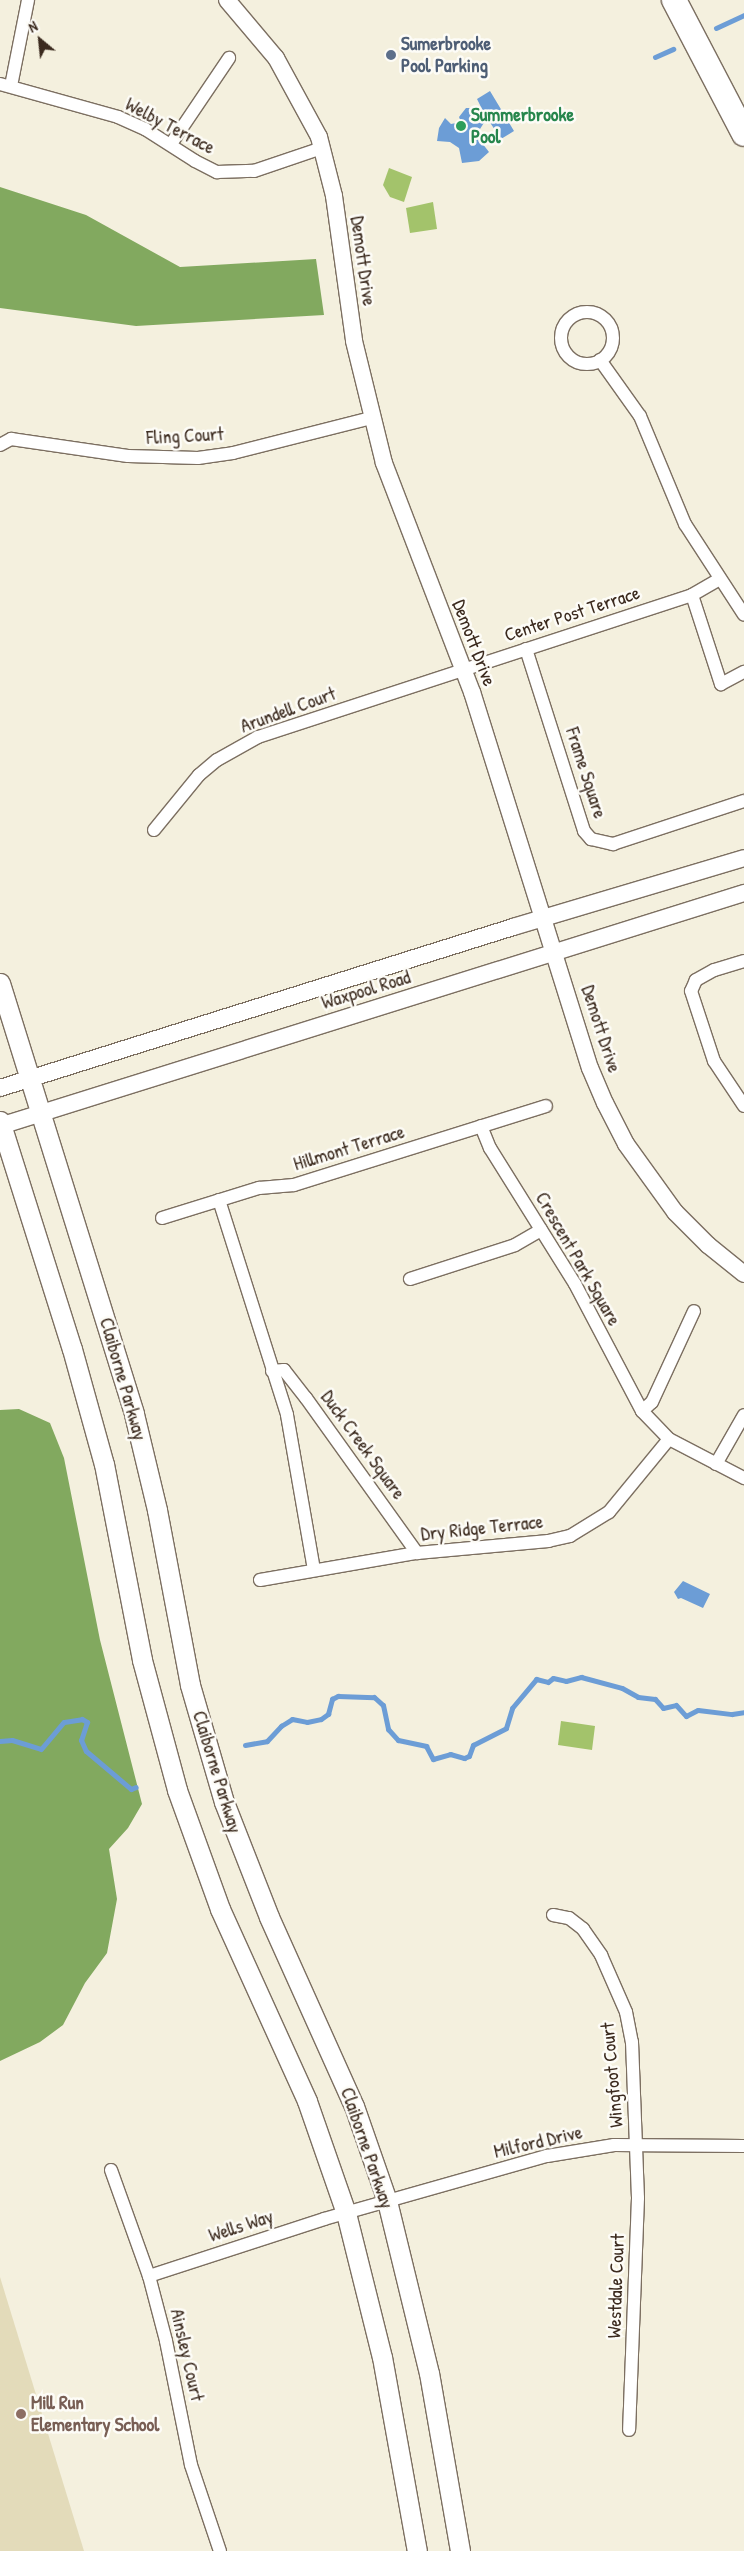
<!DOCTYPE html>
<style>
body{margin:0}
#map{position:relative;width:744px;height:2551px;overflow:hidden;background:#f4f0de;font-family:"Patrick Hand",sans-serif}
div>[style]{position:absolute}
.built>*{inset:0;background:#e3dbba}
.green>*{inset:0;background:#a3c36b}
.forest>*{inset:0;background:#82a95f}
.water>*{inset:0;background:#6c9dd6}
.stream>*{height:5px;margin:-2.5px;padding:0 2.5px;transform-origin:2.5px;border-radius:2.5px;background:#6c9dd6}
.roads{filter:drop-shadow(1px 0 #7c6f61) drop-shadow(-1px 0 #7c6f61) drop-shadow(0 1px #7c6f61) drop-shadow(0 -1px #7c6f61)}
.minor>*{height:12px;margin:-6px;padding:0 6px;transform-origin:6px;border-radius:6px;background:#fff}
.minor>.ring{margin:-6px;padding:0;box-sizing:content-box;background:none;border:12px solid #fff;border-radius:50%}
.tertiary>*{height:16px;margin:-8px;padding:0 8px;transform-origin:8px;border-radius:8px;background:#fff}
.secondary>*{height:19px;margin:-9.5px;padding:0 9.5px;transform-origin:9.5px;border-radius:9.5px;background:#fff}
.motorway>*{height:24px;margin:-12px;padding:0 12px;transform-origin:12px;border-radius:12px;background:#fff}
.dots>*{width:14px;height:14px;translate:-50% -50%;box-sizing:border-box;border:2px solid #fdfcf7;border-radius:50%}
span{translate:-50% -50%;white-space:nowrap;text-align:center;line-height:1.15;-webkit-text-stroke:5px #fdfcf7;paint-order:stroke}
.service-label{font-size:19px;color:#4e5e75;font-weight:700}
.left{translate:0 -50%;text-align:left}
.leisure-label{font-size:19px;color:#27864d;font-weight:700}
.street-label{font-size:19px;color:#3b2a1e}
.education-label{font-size:19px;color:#785e54;font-weight:700}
.north{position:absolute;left:15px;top:15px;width:50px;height:50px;-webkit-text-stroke:4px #fdfcf7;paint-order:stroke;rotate:332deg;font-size:14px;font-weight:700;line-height:20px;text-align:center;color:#3b2a1e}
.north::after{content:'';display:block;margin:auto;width:18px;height:22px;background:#3b2a1e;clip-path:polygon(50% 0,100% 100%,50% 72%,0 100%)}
</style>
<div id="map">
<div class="built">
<div style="clip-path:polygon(0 2277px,84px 2551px,0 2551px)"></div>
</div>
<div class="green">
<div style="clip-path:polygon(389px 168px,412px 177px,404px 202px,390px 197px,383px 185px)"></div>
<div style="clip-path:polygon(433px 202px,437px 229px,410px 233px,406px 208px)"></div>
<div style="clip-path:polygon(561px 1721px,595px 1726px,592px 1750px,558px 1745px)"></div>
</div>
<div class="forest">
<div style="clip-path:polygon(0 187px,86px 215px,180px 267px,316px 259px,324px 315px,136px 326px,0 308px)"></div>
<div style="clip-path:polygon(19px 1409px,50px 1423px,64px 1458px,100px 1640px,142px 1804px,128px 1828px,109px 1849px,117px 1899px,107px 1953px,85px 1983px,63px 2025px,40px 2042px,0 2061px,0 1410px)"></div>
</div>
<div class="water">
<div style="clip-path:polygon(490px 91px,514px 131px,501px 139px,487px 118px,480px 129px,482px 143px,489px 152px,479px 161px,462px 163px,459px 148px,450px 142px,437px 141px,439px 128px,445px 118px,451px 124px,461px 122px,459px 117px,466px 108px,474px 108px,477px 113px,483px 111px,477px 99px)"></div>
<div style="clip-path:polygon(683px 1581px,710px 1594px,703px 1608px,681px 1598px,678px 1599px,674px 1592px)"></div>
</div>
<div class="stream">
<div style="left:716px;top:28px;width:31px;rotate:-25deg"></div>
<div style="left:655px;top:57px;width:20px;rotate:-24deg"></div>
<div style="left:0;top:1741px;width:12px;rotate:-5deg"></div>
<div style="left:12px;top:1740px;width:30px;rotate:17deg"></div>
<div style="left:41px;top:1749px;width:35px;rotate:-50deg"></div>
<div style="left:64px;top:1722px;width:18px;rotate:-9deg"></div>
<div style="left:82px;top:1719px;width:6px;rotate:31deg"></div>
<div style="left:87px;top:1722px;width:19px;rotate:108deg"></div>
<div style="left:81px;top:1740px;width:12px;rotate:66deg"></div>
<div style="left:86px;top:1751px;width:59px;rotate:40.2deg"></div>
<div style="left:131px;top:1789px;width:5px;rotate:-22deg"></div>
<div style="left:245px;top:1745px;width:22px;rotate:-10deg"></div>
<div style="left:267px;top:1741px;width:21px;rotate:-47deg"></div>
<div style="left:281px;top:1726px;width:13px;rotate:-32deg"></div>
<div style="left:292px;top:1719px;width:15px;rotate:11deg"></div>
<div style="left:307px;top:1722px;width:14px;rotate:-12deg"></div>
<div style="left:321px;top:1719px;width:9px;rotate:-36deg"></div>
<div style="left:328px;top:1714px;width:16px;rotate:-75deg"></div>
<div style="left:332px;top:1699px;width:7px;rotate:-27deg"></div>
<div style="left:338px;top:1696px;width:36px;rotate:2deg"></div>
<div style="left:374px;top:1697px;width:12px;rotate:42deg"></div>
<div style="left:383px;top:1705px;width:25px;rotate:78deg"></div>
<div style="left:388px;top:1729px;width:15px;rotate:48deg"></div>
<div style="left:398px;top:1740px;width:29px;rotate:12deg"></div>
<div style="left:426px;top:1746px;width:15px;rotate:62deg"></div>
<div style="left:433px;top:1759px;width:18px;rotate:-16deg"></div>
<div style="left:450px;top:1754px;width:15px;rotate:16deg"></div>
<div style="left:464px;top:1758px;width:5px;rotate:-22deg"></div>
<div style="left:469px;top:1756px;width:12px;rotate:-70deg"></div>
<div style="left:473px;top:1745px;width:37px;rotate:-27deg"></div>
<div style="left:506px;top:1728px;width:21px;rotate:-73deg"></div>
<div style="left:512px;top:1708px;width:38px;rotate:-50deg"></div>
<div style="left:536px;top:1679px;width:12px;rotate:14deg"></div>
<div style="left:548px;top:1682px;width:6px;rotate:-39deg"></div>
<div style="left:553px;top:1678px;width:13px;rotate:13deg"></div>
<div style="left:566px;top:1681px;width:16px;rotate:-15deg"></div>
<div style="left:581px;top:1677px;width:42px;rotate:15deg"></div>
<div style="left:622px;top:1688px;width:18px;rotate:29deg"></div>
<div style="left:638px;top:1697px;width:17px;rotate:7deg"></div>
<div style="left:655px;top:1699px;width:12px;rotate:48deg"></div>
<div style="left:663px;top:1708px;width:13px;rotate:-13deg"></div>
<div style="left:676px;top:1705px;width:15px;rotate:48deg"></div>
<div style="left:686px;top:1716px;width:13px;rotate:-27deg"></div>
<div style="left:698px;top:1710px;width:34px;rotate:7deg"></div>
<div style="left:732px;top:1714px;width:12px;rotate:-9deg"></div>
</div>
<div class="roads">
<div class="minor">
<div style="left:0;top:84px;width:123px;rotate:15.6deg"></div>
<div style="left:118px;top:117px;width:30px;rotate:24deg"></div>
<div style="left:145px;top:129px;width:59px;rotate:32.6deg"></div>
<div style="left:195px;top:161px;width:25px;rotate:27deg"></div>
<div style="left:217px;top:172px;width:37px;rotate:-2deg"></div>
<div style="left:254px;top:171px;width:72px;rotate:-18.7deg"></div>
<div style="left:11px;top:86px;width:88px;rotate:-78.8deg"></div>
<div style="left:171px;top:144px;width:104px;rotate:-56deg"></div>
<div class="ring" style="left:561px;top:312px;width:40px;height:40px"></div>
<div style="left:600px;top:360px;width:69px;rotate:54.5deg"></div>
<div style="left:640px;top:416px;width:117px;rotate:67.4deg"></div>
<div style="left:685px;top:524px;width:108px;rotate:57deg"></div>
<div style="left:0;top:445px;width:13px;rotate:-29deg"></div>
<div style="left:11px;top:439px;width:118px;rotate:8.3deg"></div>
<div style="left:128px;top:456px;width:70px;rotate:1.6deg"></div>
<div style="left:198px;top:458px;width:35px;rotate:-8deg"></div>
<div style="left:233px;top:453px;width:142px;rotate:-14.2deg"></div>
<div style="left:692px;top:595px;width:94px;rotate:72deg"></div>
<div style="left:721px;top:684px;width:26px;rotate:-28deg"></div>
<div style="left:526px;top:649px;width:191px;rotate:72.3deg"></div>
<div style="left:584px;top:831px;width:11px;rotate:49deg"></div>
<div style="left:591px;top:839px;width:23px;rotate:13deg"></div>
<div style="left:613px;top:844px;width:138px;rotate:-18.2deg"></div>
<div style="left:154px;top:830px;width:71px;rotate:-50.7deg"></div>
<div style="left:199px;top:775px;width:23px;rotate:-40deg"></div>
<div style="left:217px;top:760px;width:47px;rotate:-29.3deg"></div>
<div style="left:258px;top:737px;width:457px;rotate:-18.1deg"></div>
<div style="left:692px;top:595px;width:32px;rotate:-30deg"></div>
<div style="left:744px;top:961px;width:31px;rotate:163deg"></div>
<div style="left:714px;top:970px;width:21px;rotate:151deg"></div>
<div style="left:696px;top:980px;width:12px;rotate:114deg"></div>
<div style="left:691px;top:991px;width:74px;rotate:71.8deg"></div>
<div style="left:714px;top:1061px;width:54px;rotate:56.3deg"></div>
<div style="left:481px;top:1126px;width:24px;rotate:68deg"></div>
<div style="left:490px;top:1148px;width:160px;rotate:58deg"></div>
<div style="left:575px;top:1284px;width:144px;rotate:62.2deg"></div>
<div style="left:642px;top:1411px;width:39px;rotate:46deg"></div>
<div style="left:669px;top:1439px;width:85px;rotate:27.5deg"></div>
<div style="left:219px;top:1200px;width:225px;rotate:72.4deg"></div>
<div style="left:287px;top:1415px;width:157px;rotate:80.1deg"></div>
<div style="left:162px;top:1218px;width:102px;rotate:-17.2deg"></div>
<div style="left:259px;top:1188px;width:35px;rotate:-5deg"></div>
<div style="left:294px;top:1185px;width:264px;rotate:-17.4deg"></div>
<div style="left:410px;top:1279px;width:110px;rotate:-17.9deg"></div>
<div style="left:515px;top:1245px;width:30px;rotate:-30deg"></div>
<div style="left:272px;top:1371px;width:12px;rotate:-5deg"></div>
<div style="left:284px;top:1370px;width:36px;rotate:52deg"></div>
<div style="left:306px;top:1398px;width:191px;rotate:54.4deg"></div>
<div style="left:642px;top:1411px;width:13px;rotate:-42deg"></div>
<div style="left:652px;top:1402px;width:100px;rotate:-65.2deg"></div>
<div style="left:716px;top:1464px;width:56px;rotate:-60.3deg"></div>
<div style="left:260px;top:1580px;width:159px;rotate:-9.8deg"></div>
<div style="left:417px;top:1553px;width:132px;rotate:-5.2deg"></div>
<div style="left:548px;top:1541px;width:23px;rotate:-13deg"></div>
<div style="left:570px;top:1536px;width:46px;rotate:-31.6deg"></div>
<div style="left:609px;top:1512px;width:94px;rotate:-50.6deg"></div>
<div style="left:553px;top:1915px;width:16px;rotate:11deg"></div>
<div style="left:569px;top:1918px;width:18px;rotate:38deg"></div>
<div style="left:583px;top:1929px;width:32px;rotate:55deg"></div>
<div style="left:601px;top:1955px;width:62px;rotate:66.3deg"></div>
<div style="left:626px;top:2012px;width:31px;rotate:79deg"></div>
<div style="left:632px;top:2042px;width:156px;rotate:87.8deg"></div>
<div style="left:638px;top:2198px;width:232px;rotate:92.2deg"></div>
<div style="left:111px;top:2170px;width:113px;rotate:70.3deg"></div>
<div style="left:149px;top:2276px;width:67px;rotate:75.3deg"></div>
<div style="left:166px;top:2341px;width:126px;rotate:78.6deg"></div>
<div style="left:191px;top:2465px;width:91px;rotate:71.4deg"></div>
<div style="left:149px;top:2276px;width:184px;rotate:-18deg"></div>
<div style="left:324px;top:2219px;width:232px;rotate:-15.8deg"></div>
<div style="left:547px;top:2156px;width:68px;rotate:-9.3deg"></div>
<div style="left:614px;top:2145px;width:130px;rotate:0.4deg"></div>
</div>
<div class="tertiary">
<div style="left:227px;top:0;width:76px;rotate:49.8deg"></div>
<div style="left:276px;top:58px;width:90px;rotate:61.4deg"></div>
<div style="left:319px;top:137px;width:61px;rotate:75.7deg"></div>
<div style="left:334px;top:196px;width:146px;rotate:82.1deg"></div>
<div style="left:354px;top:341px;width:126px;rotate:76.2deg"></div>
<div style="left:384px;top:463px;width:245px;rotate:69deg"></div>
<div style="left:472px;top:692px;width:394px;rotate:72.6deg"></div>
<div style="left:590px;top:1068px;width:38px;rotate:67deg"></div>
<div style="left:605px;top:1103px;width:46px;rotate:62.9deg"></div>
<div style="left:626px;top:1144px;width:84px;rotate:54.2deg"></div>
<div style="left:675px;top:1212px;width:47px;rotate:45deg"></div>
<div style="left:708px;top:1245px;width:46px;rotate:38.9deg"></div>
<div style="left:0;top:1088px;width:538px;rotate:-17.42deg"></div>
<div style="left:513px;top:927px;width:241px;rotate:-16.6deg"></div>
<div style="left:0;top:1126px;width:780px;rotate:-17.39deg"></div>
</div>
<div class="secondary">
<div style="left:0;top:983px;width:451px;rotate:72.7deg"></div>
<div style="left:134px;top:1414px;width:99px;rotate:76.5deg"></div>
<div style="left:157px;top:1510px;width:178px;rotate:79.3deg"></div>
<div style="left:190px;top:1685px;width:122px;rotate:73.8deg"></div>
<div style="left:224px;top:1802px;width:123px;rotate:68.6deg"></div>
<div style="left:269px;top:1917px;width:207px;rotate:65.8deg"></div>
<div style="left:354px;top:2106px;width:101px;rotate:70.8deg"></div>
<div style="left:387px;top:2201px;width:177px;rotate:76.3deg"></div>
<div style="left:429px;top:2373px;width:181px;rotate:80.1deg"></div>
<div style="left:0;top:1121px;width:239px;rotate:72.5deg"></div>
<div style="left:72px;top:1349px;width:119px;rotate:74.5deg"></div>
<div style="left:104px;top:1464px;width:200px;rotate:79deg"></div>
<div style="left:142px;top:1660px;width:135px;rotate:74.9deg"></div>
<div style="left:177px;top:1790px;width:127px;rotate:70.1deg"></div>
<div style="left:220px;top:1909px;width:211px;rotate:65.6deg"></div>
<div style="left:307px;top:2101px;width:119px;rotate:70.8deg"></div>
<div style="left:346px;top:2213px;width:148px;rotate:76deg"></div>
<div style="left:382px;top:2357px;width:197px;rotate:79.8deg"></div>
</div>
<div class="motorway">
<div style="left:674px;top:0;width:151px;rotate:62.4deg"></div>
</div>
</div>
<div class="dots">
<div style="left:391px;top:55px;background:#5c6f8a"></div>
<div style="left:461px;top:126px;background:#2e9e5b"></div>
<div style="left:21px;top:2414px;background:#8d6e63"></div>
</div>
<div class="service-label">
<span class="left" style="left:401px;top:55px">Sumerbrooke<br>Pool Parking</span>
</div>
<div class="leisure-label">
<span class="left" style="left:471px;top:126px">Summerbrooke<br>Pool</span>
</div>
<div class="street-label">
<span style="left:170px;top:126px;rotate:28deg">Welby Terrace</span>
<span style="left:363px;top:261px;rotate:82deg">Demott Drive</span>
<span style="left:185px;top:436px;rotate:-3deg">Fling Court</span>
<span style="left:572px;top:614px;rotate:-18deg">Center Post Terrace</span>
<span style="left:474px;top:643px;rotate:69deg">Demott Drive</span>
<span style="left:288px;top:710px;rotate:-20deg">Arundell Court</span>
<span style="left:586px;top:773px;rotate:72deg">Frame Square</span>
<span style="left:366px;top:990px;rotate:-17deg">Waxpool Road</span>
<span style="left:601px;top:1029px;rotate:72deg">Demott Drive</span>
<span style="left:349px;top:1148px;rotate:-17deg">Hillmont Terrace</span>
<span style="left:578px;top:1259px;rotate:60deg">Crescent Park Square</span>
<span style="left:123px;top:1379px;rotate:74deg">Claiborne Parkway</span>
<span style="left:363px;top:1445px;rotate:54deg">Duck Creek Square</span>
<span style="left:482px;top:1528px;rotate:-6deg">Dry Ridge Terrace</span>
<span style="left:217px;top:1772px;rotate:73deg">Claiborne Parkway</span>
<span style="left:612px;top:2075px;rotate:-95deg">Wingfoot Court</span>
<span style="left:538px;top:2142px;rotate:-13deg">Milford Drive</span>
<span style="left:367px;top:2148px;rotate:71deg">Claiborne Parkway</span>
<span style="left:241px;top:2226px;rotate:-18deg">Wells Way</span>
<span style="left:616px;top:2286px;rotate:-88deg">Westdale Court</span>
<span style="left:187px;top:2355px;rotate:77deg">Ainsley Court</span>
</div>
<div class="education-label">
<span class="left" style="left:31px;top:2414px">Mill Run<br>Elementary School</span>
</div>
<div class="north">N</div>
</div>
